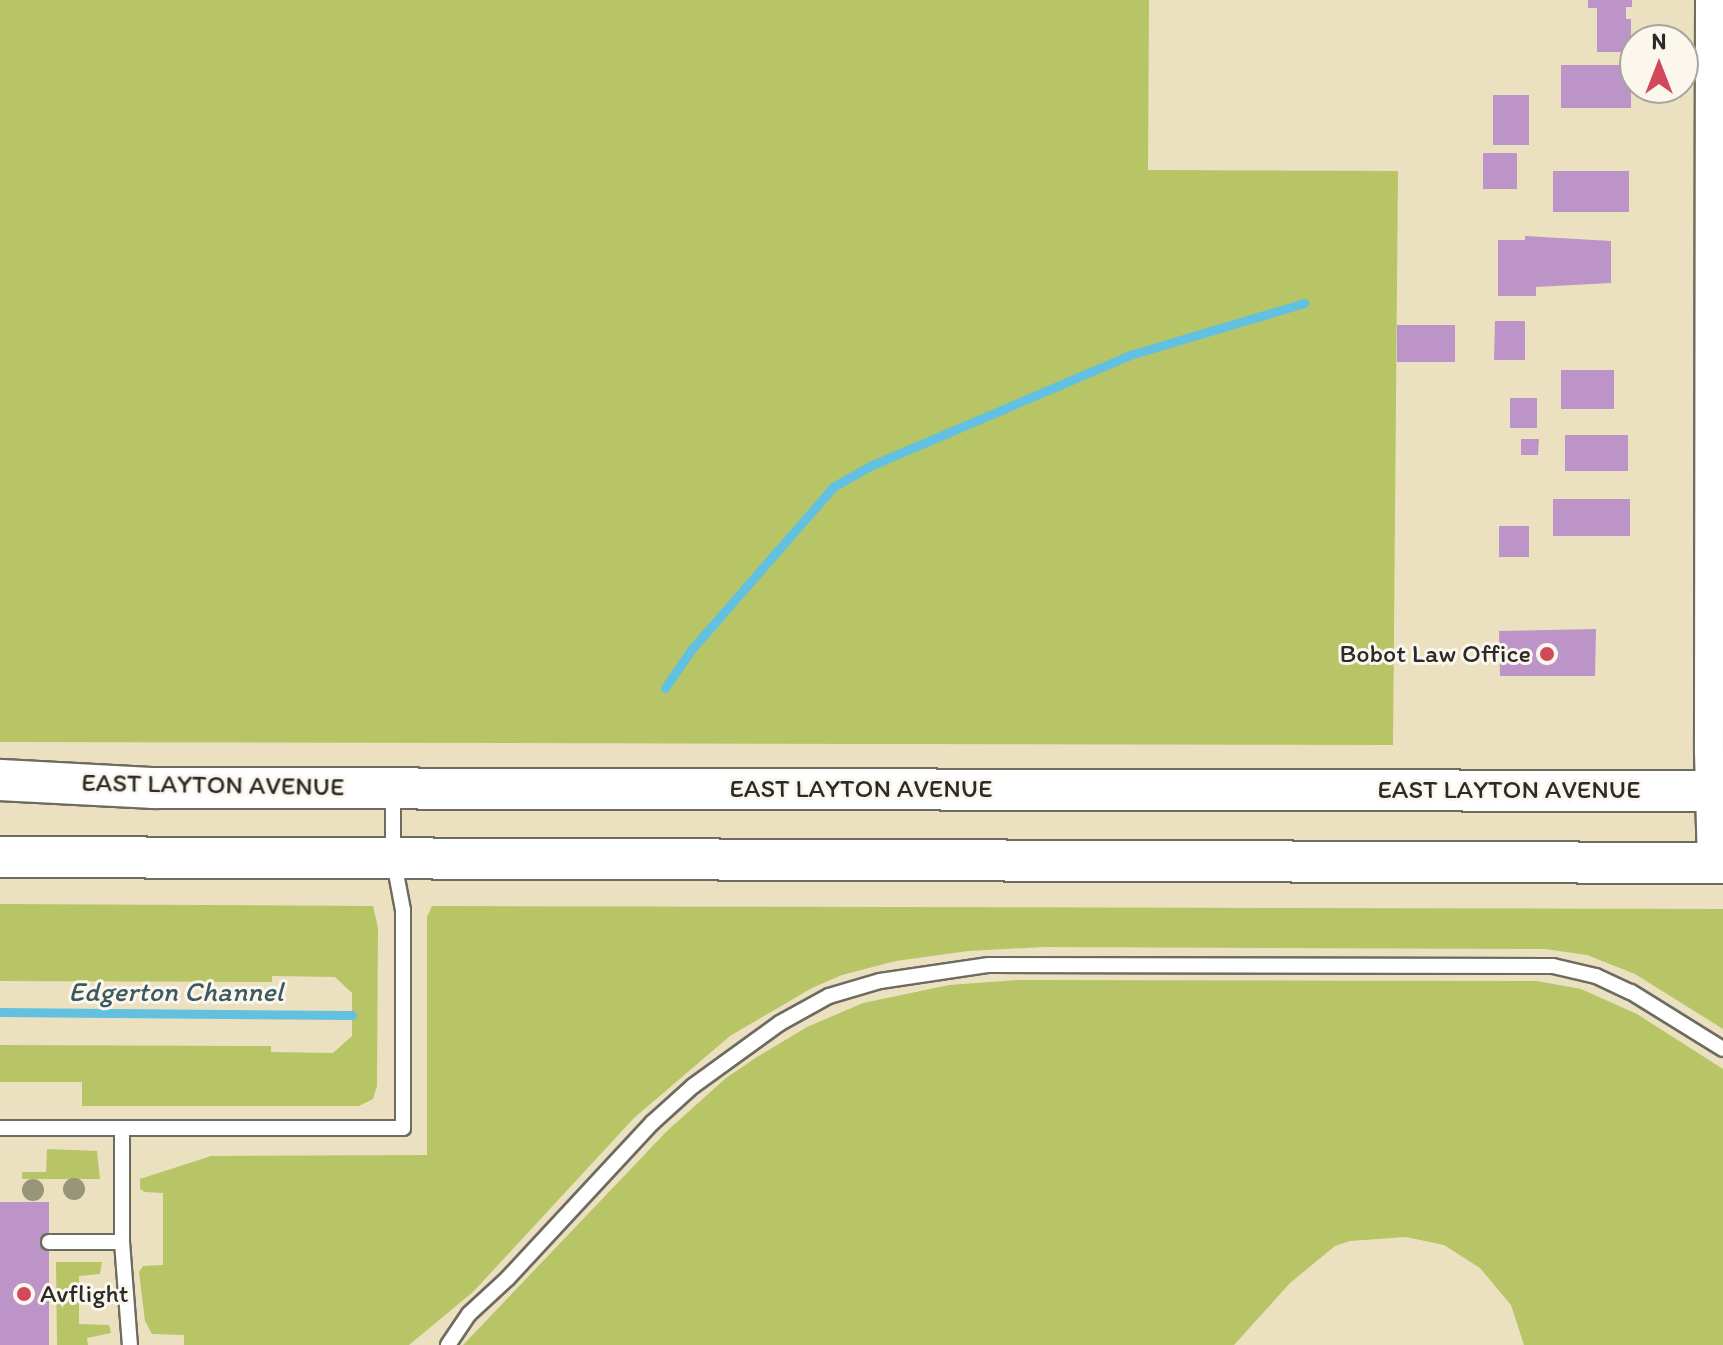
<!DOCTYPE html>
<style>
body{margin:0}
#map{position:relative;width:1723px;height:1345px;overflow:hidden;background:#ebe1c0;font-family:Itim,sans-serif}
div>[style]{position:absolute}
.green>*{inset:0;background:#b7c567}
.stream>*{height:9px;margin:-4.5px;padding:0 4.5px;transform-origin:4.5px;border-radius:4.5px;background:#62c0e0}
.building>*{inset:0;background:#bd94c7}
.roads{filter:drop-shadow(2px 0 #6e6b5f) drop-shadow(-2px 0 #6e6b5f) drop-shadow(0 2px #6e6b5f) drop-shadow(0 -2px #6e6b5f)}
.service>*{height:14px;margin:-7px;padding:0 7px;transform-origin:7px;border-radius:7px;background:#fff}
.minor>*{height:28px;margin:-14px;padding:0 14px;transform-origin:14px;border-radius:14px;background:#fff}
.secondary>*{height:40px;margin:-20px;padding:0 20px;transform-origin:20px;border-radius:20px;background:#fff}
.trees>*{width:22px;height:22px;margin:-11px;border-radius:50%;background:#989678}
.dots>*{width:22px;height:22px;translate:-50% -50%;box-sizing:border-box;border:4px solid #fbf7ec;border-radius:50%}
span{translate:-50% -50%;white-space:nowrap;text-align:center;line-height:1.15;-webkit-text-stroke:6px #fbf7ec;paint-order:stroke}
.poi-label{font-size:26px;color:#2b2b2b}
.right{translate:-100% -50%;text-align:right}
.left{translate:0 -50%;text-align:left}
.street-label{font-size:26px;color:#2b2b2b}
.water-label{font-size:28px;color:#3c5861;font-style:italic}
.north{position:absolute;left:1619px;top:24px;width:80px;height:80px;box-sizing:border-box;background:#fbf7ec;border:2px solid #a8a59f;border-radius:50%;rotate:0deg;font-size:22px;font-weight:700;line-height:32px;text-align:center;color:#2b2b2b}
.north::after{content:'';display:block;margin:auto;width:28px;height:36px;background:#d1495b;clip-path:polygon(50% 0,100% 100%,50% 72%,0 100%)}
</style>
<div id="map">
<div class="green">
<div style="clip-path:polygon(0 0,1149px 0,1148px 170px,1398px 171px,1393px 745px,0 742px)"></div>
<div style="clip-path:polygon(0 904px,373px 906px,378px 928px,377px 1086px,373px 1099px,359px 1106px,82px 1106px,82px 1082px,0 1082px,0 1045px,271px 1046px,271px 1052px,333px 1053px,352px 1036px,352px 993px,335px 977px,272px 976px,272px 982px,0 981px)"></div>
<div style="clip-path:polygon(432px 906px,1723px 909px,1723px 1029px,1635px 974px,1587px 955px,1545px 949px,1044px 947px,968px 951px,896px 961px,842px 975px,812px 988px,730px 1036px,634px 1118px,473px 1292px,409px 1345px,184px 1345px,184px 1335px,152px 1334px,145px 1321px,139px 1272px,143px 1266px,163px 1265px,163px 1193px,145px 1192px,140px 1189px,140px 1179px,211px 1156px,427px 1155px,427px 917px)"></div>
<div style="clip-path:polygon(1019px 980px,1537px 981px,1581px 989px,1637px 1014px,1723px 1069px,1723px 1345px,1524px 1345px,1511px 1305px,1480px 1268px,1444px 1245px,1406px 1237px,1350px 1241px,1335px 1246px,1290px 1283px,1234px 1345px,463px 1345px,667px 1131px,726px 1078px,757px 1057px,807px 1027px,863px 1003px,949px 985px)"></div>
<div style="clip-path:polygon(47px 1149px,97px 1151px,100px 1179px,22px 1179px,22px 1172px,46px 1172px)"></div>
<div style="clip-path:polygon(56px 1262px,102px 1262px,100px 1274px,79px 1276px,79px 1324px,109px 1325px,111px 1333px,87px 1338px,88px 1345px,57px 1345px)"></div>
</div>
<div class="stream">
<div style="left:665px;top:688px;width:46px;rotate:-55.6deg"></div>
<div style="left:691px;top:650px;width:216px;rotate:-48.9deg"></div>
<div style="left:833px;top:487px;width:43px;rotate:-29.6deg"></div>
<div style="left:870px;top:466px;width:283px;rotate:-23.1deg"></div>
<div style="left:1130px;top:355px;width:182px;rotate:-16.6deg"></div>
<div style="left:0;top:1012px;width:352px;rotate:0.5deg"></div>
</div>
<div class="building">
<div style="clip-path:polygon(1588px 0,1632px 0,1632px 7px,1626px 7px,1626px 19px,1631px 19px,1631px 52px,1597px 52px,1597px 8px,1588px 8px)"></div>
<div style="clip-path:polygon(1561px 65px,1631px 65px,1631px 108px,1561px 108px)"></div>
<div style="clip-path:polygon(1493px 95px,1529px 95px,1529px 145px,1493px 145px)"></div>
<div style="clip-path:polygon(1483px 153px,1517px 153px,1517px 189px,1483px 189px)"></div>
<div style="clip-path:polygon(1553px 171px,1629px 171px,1629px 212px,1553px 212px)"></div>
<div style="clip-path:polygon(1525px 236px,1611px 241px,1611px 283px,1536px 287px,1536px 296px,1498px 296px,1498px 240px,1525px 240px)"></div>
<div style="clip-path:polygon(1495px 321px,1525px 321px,1525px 360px,1494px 360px)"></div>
<div style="clip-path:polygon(1397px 325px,1455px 325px,1455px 362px,1397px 362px)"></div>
<div style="clip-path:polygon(1561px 370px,1614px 370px,1614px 409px,1561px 409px)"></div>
<div style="clip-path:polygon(1510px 398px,1537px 398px,1537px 428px,1510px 428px)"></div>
<div style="clip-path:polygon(1565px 435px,1628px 435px,1628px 471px,1565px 471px)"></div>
<div style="clip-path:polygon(1521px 439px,1539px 439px,1538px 455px,1521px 455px)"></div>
<div style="clip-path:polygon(1553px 499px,1630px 499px,1630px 536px,1553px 536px)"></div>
<div style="clip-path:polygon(1499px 526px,1529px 526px,1529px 557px,1499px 557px)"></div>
<div style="clip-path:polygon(1596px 629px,1595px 676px,1500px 676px,1499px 631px)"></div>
<div style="clip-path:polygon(0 1202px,49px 1202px,49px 1345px,0 1345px)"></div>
</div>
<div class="roads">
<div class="service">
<div style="left:0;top:1128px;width:403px"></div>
<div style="left:403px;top:1128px;width:218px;rotate:-90deg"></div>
<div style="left:403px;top:910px;width:54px;rotate:-100.7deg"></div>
<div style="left:393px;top:857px;width:65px;rotate:-90deg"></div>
<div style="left:122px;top:1128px;width:114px;rotate:90deg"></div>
<div style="left:122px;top:1242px;width:103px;rotate:85.6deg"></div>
<div style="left:49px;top:1242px;width:73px"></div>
<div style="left:448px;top:1345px;width:37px;rotate:-56deg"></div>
<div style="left:469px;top:1314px;width:53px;rotate:-42.7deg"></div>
<div style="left:508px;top:1278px;width:212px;rotate:-47.1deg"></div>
<div style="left:652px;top:1123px;width:55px;rotate:-42.1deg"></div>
<div style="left:693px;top:1086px;width:107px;rotate:-35.9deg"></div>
<div style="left:780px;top:1023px;width:56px;rotate:-28.9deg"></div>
<div style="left:829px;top:996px;width:53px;rotate:-16.4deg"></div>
<div style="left:880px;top:981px;width:110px;rotate:-8.4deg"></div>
<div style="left:989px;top:965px;width:564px;rotate:0.1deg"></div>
<div style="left:1553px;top:966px;width:44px;rotate:13.1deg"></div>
<div style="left:1596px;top:976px;width:38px;rotate:25deg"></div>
<div style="left:1631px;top:992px;width:108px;rotate:31.8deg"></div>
</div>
<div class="minor">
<div style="left:1710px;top:0;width:752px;rotate:90.08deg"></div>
<div style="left:1709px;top:752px;width:111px;rotate:88.5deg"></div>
</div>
<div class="secondary">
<div style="left:0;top:780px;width:154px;rotate:3deg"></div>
<div style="left:154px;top:788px;width:1569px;rotate:0.11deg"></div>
<div style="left:0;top:857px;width:1723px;rotate:0.2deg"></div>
</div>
</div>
<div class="trees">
<div style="left:74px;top:1189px"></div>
<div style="left:33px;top:1190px"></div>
</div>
<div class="dots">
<div style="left:1547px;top:654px;background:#d1495b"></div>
<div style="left:24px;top:1294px;background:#d1495b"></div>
</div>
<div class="poi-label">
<span class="right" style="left:1531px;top:654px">Bobot Law Office</span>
<span class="left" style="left:40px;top:1294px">Avflight</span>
</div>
<div class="street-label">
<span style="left:213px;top:785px;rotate:1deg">EAST LAYTON AVENUE</span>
<span style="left:861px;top:789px">EAST LAYTON AVENUE</span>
<span style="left:1509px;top:790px">EAST LAYTON AVENUE</span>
</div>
<div class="water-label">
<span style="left:176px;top:991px">Edgerton Channel</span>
</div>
<div class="north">N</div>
</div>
